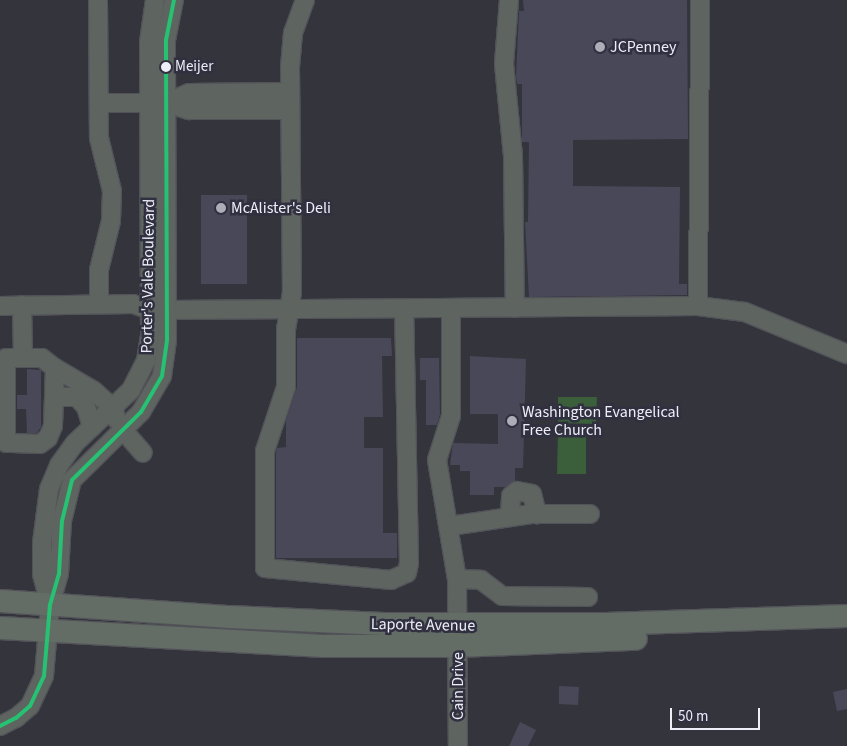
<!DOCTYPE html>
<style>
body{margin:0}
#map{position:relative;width:847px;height:746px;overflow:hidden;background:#34343c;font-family:"Source Sans 3",sans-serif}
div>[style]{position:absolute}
.green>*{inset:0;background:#3a5f3a}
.building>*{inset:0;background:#494858}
.roads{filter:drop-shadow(1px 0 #525359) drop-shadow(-1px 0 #525359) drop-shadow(0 1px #525359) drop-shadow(0 -1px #525359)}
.minor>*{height:18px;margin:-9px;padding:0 9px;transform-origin:9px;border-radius:9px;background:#5e645f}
.major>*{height:22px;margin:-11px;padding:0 11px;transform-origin:11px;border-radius:11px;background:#646d65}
.bus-1>*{height:4px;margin:-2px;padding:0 2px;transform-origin:2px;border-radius:2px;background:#26c172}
.dots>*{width:14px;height:14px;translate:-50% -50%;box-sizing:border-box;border:2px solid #303040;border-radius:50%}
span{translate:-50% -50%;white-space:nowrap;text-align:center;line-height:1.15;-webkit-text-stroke:5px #303040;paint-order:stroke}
.bus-label{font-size:15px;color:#edeef8}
.left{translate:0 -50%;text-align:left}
.poi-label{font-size:16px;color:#edeef8}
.street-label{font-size:16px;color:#edeef8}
.scale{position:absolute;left:670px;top:708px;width:90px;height:22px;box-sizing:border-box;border:2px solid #edeef8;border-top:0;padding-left:6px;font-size:15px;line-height:18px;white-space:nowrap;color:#edeef8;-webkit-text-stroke:4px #303040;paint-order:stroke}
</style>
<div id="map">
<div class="green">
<div style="clip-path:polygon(558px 397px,597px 397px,596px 424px,558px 423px)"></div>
<div style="clip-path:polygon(558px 430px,586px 430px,586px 474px,557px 474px)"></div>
</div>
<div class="building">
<div style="clip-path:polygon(523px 0,687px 0,688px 139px,573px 140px,573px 186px,680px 187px,679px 284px,687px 284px,687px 295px,529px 297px,525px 222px,528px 222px,529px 142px,522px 142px,522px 84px,517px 84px,516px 76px,519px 11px,524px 11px)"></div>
<div style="clip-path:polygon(201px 195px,247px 195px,247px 284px,201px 284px)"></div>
<div style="clip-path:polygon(297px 338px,391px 338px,392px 356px,382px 356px,383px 417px,364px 417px,364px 448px,383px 448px,383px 533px,397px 533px,397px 558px,276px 558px,276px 453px,277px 448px,286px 447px,286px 420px,297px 387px)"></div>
<div style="clip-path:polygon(470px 356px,526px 359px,523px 468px,515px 468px,515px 481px,506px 487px,494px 487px,494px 495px,470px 495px,470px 471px,460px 471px,460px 465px,450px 465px,453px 443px,498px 444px,498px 414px,470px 414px)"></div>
<div style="clip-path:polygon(420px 358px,439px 358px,440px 414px,437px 425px,426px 425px,426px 380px,420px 380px)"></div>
<div style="clip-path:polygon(27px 369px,41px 370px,41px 427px,37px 433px,27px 433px,26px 409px,17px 409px,17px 395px,27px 395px)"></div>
<div style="clip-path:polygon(559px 686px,579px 687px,578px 705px,559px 704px)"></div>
<div style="clip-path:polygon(847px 689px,847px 709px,837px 711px,833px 692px)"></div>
<div style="clip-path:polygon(520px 722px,536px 730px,528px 746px,509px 746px)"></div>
</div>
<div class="roads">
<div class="minor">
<div style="left:98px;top:0;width:138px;rotate:89.6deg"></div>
<div style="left:99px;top:138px;width:55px;rotate:76.2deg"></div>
<div style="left:112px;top:191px;width:30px;rotate:92deg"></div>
<div style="left:111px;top:221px;width:50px;rotate:103.8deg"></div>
<div style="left:99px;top:270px;width:34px;rotate:90deg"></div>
<div style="left:305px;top:0;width:35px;rotate:110deg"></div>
<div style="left:293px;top:33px;width:33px;rotate:95deg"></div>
<div style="left:290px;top:66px;width:226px;rotate:89.5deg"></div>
<div style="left:292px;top:292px;width:36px;rotate:99deg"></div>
<div style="left:286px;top:328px;width:59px;rotate:90deg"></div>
<div style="left:286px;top:387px;width:67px;rotate:108.2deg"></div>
<div style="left:265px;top:451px;width:117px;rotate:90deg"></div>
<div style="left:265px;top:568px;width:127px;rotate:5.4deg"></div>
<div style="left:391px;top:580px;width:17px;rotate:-24deg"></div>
<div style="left:407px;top:573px;width:10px;rotate:-79deg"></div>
<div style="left:409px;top:563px;width:254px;rotate:-91.1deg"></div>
<div style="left:509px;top:0;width:64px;rotate:94.5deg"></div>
<div style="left:504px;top:64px;width:91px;rotate:84.4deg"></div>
<div style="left:513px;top:155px;width:153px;rotate:89.3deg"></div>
<div style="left:290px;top:92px;width:101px;rotate:179.4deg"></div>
<div style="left:189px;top:93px;width:24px;rotate:156deg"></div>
<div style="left:167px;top:103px;width:23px;rotate:18deg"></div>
<div style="left:189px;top:110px;width:101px"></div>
<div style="left:99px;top:103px;width:60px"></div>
<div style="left:22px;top:305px;width:53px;rotate:88.9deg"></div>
<div style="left:0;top:306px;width:133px;rotate:-0.9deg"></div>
<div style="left:133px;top:304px;width:18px;rotate:19deg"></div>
<div style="left:150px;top:310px;width:17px"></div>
<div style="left:167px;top:310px;width:531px;rotate:-0.43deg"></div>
<div style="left:698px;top:306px;width:47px;rotate:7.3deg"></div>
<div style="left:745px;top:312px;width:110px;rotate:22.4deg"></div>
<div style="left:698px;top:306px;width:306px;rotate:-89.6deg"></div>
<div style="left:451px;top:308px;width:108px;rotate:90deg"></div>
<div style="left:451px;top:416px;width:46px;rotate:107.7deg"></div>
<div style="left:437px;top:460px;width:121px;rotate:80.5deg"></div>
<div style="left:457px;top:579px;width:167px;rotate:89.7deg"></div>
<div style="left:6px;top:358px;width:36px"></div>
<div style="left:42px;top:358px;width:16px;rotate:38deg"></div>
<div style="left:55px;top:368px;width:58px;rotate:92deg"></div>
<div style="left:53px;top:426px;width:13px;rotate:113deg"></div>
<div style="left:48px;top:438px;width:10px;rotate:143deg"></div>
<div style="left:40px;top:444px;width:34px;rotate:-178deg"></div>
<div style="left:6px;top:443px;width:85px;rotate:-90deg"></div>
<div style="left:55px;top:368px;width:45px;rotate:30.5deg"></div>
<div style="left:94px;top:391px;width:27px;rotate:42deg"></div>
<div style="left:114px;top:409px;width:10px;rotate:79deg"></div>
<div style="left:55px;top:397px;width:22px"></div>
<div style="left:77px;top:397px;width:13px;rotate:48deg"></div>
<div style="left:86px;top:407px;width:21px;rotate:73deg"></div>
<div style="left:123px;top:430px;width:30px;rotate:49deg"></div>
<div style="left:510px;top:516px;width:20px;rotate:-87deg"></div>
<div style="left:511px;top:496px;width:8px;rotate:-40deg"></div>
<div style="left:517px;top:491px;width:15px;rotate:11deg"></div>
<div style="left:532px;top:494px;width:21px;rotate:76deg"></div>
<div style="left:450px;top:526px;width:82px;rotate:-8.4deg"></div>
<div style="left:531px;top:514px;width:59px"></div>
<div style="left:457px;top:579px;width:24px;rotate:2deg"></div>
<div style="left:481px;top:580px;width:26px;rotate:37deg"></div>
<div style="left:502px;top:596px;width:86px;rotate:0.7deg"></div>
<div style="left:50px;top:604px;width:31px;rotate:-105deg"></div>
<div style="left:42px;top:574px;width:31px;rotate:-90deg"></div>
<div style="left:42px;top:543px;width:54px;rotate:-82.6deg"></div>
<div style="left:49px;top:489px;width:26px;rotate:-67deg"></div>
<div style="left:59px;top:465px;width:27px;rotate:-54deg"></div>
<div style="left:75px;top:443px;width:77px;rotate:-43.4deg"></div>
<div style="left:131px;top:390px;width:33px;rotate:-63deg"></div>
<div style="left:146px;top:361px;width:24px;rotate:-81deg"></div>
<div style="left:150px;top:337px;width:295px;rotate:-90.2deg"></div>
<div style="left:149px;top:42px;width:42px;rotate:-81.9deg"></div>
<div style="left:0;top:726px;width:18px;rotate:-27deg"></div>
<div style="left:16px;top:718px;width:18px;rotate:-41deg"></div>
<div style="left:30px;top:706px;width:33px;rotate:-65deg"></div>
<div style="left:44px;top:676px;width:71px;rotate:-85.2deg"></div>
<div style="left:50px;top:605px;width:32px;rotate:-74deg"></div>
<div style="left:59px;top:574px;width:53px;rotate:-86.8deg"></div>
<div style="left:62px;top:521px;width:42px;rotate:-76.3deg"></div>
<div style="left:72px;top:480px;width:97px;rotate:-44.6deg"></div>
<div style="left:141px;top:412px;width:42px;rotate:-59.7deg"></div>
<div style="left:162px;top:376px;width:37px;rotate:-82deg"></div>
<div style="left:167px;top:339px;width:299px;rotate:-90.2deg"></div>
<div style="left:166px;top:40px;width:41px;rotate:-78.7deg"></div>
</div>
<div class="major">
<div style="left:0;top:601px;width:231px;rotate:4deg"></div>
<div style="left:230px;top:617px;width:154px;rotate:2.6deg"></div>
<div style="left:384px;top:624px;width:222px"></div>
<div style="left:606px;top:624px;width:241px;rotate:-1.9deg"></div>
<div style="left:0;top:628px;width:324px;rotate:3.2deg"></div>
<div style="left:323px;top:646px;width:135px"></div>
<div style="left:458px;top:646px;width:178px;rotate:-2.3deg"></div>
</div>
</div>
<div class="bus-1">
<div style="left:0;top:726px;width:18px;rotate:-27deg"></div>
<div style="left:16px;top:718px;width:18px;rotate:-41deg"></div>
<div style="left:30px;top:706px;width:33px;rotate:-65deg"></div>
<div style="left:44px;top:676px;width:71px;rotate:-85.2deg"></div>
<div style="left:50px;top:605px;width:32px;rotate:-74deg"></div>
<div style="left:59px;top:574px;width:53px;rotate:-86.8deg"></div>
<div style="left:62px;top:521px;width:42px;rotate:-76.3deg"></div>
<div style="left:72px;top:480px;width:97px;rotate:-44.6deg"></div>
<div style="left:141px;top:412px;width:42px;rotate:-59.7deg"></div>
<div style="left:162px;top:376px;width:37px;rotate:-82deg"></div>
<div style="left:167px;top:339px;width:299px;rotate:-90.2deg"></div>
<div style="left:166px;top:40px;width:41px;rotate:-78.7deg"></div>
</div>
<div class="dots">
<div style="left:600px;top:47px;background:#acadb6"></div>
<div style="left:166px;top:67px;background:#edeef8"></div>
<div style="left:221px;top:208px;background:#acadb6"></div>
<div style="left:512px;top:421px;background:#acadb6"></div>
</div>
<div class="bus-label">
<span class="left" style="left:175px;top:67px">Meijer</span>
</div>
<div class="poi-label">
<span class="left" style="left:610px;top:47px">JCPenney</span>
<span class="left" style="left:231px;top:208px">McAlister's Deli</span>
<span class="left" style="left:522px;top:421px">Washington Evangelical<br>Free Church</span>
</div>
<div class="street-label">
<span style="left:148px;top:276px;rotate:-89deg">Porter's Vale Boulevard</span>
<span style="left:423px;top:625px;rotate:1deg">Laporte Avenue</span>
<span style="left:458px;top:686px;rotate:-90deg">Cain Drive</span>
</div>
<div class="scale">50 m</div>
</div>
